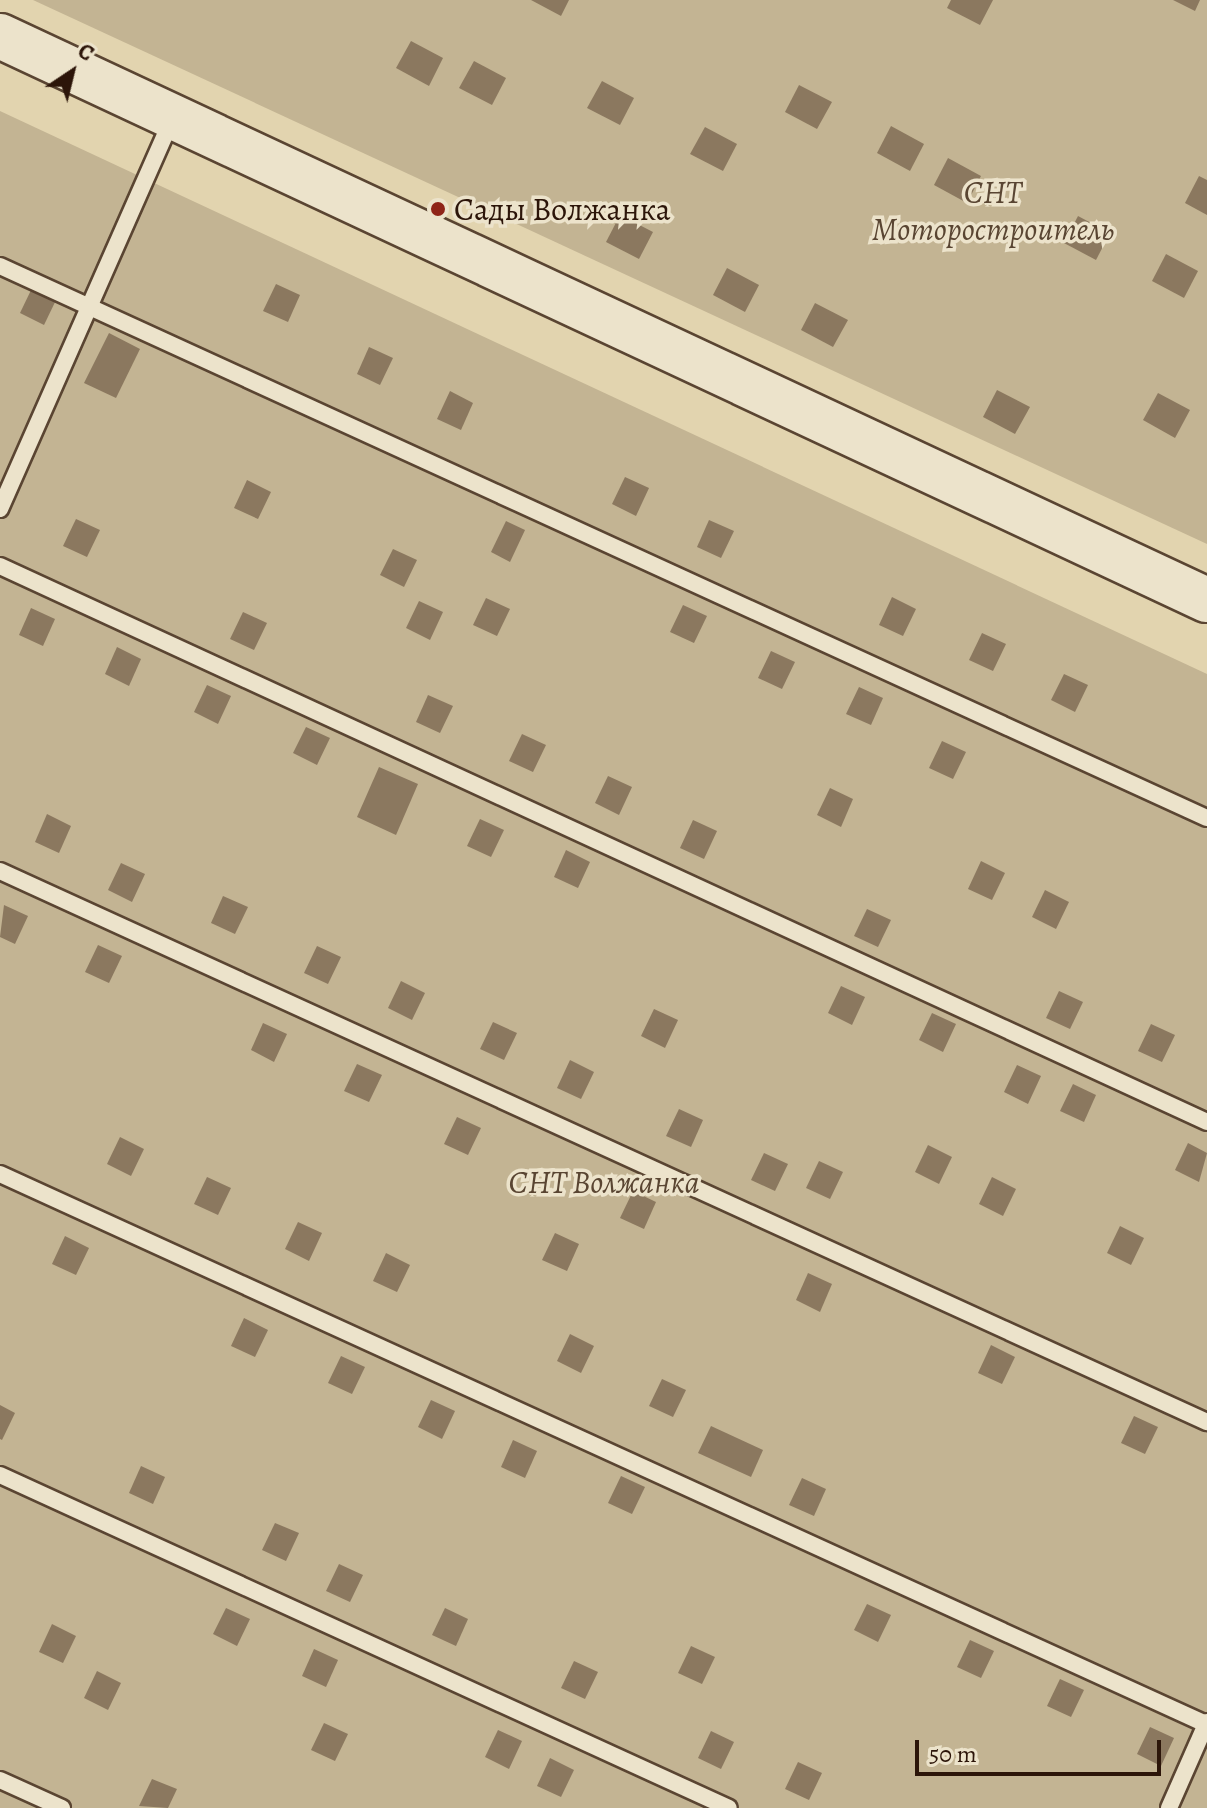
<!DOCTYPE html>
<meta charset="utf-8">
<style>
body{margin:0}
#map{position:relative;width:1207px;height:1808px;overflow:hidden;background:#e2d4af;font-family:Alegreya,serif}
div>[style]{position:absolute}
.green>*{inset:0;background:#c3b493}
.building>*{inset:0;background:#8b785f}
.roads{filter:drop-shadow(2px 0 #5a4532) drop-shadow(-2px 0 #5a4532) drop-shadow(0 2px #5a4532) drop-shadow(0 -2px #5a4532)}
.lane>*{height:16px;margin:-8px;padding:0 8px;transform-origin:8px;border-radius:8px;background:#ece3cb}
.secondary>*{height:44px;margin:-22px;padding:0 22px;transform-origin:22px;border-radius:22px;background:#ece3cb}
.dots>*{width:22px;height:22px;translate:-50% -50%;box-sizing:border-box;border:4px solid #ece3cb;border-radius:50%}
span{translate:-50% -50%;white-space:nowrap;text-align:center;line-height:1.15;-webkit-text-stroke:7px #ece3cb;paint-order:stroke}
.park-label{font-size:32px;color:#594532;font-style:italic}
.poi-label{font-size:32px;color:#2c1509}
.left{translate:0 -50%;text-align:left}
.north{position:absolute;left:32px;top:32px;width:80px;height:80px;-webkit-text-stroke:6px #ece3cb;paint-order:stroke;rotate:35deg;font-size:22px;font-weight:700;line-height:32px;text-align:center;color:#2c1509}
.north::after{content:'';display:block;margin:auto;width:28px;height:36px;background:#2c1509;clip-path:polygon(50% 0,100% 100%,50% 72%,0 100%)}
.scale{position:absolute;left:915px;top:1740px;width:246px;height:36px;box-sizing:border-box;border:4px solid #2c1509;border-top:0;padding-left:10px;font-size:24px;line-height:28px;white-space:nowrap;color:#2c1509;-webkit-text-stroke:6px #ece3cb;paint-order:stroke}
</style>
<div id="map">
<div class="green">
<div style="clip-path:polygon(33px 0,1207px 0,1207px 544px)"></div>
<div style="clip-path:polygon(0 111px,1207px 674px,1207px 1808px,0 1808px)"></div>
</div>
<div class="building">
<div style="clip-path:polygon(531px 0,569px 0,561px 16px)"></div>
<div style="clip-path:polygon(951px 0,993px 0,980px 25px,947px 8px)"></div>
<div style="clip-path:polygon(1173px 0,1200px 0,1195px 11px)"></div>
<div style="clip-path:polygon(411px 41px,443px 58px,429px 86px,396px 68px)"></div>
<div style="clip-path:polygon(474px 61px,506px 78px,492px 105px,459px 88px)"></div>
<div style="clip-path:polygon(602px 81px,634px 98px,620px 125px,587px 108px)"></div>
<div style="clip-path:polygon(799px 85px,832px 102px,817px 129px,785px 112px)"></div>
<div style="clip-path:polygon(891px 126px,924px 144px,910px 171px,877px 153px)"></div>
<div style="clip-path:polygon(705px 127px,737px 144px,723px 171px,690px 154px)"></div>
<div style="clip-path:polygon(948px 158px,981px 176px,967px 203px,934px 185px)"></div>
<div style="clip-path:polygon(1199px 176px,1207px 180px,1207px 215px,1185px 203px)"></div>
<div style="clip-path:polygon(620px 215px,653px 232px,639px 259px,606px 242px)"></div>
<div style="clip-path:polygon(1078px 216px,1110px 233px,1096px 260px,1064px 243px)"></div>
<div style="clip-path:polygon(1166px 254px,1198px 271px,1184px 298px,1152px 281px)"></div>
<div style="clip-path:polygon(727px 268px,759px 285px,745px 312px,713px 295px)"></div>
<div style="clip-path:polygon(276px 284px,300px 295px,288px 322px,263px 311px)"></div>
<div style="clip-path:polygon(33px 286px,57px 298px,44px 325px,20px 313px)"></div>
<div style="clip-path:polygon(815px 303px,848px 320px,833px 347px,801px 330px)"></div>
<div style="clip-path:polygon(109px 333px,140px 349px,116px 398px,84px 383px)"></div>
<div style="clip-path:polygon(369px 347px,393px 358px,380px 385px,357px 374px)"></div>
<div style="clip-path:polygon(997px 390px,1030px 407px,1015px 434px,983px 417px)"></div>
<div style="clip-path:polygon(450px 391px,473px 403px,461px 430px,437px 419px)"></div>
<div style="clip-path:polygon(1158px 393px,1190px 410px,1175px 438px,1143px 420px)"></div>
<div style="clip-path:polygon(625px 477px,649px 488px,636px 516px,612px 504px)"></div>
<div style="clip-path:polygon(247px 480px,271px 492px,258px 519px,234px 508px)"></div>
<div style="clip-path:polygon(76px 519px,100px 530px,87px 557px,63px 546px)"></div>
<div style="clip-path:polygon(709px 520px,734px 531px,721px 558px,697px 547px)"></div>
<div style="clip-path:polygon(506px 521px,525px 530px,510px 562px,491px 552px)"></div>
<div style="clip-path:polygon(393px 549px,417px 560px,404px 587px,380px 575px)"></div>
<div style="clip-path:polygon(892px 597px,916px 609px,903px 636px,879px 625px)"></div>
<div style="clip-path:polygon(486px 598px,510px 609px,497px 636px,473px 625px)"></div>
<div style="clip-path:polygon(419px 601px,443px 612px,430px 640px,406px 628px)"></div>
<div style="clip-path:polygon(683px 605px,707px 616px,694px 643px,670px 632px)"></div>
<div style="clip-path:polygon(31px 608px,55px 619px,43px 646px,19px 635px)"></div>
<div style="clip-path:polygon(243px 612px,267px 623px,254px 650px,230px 639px)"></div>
<div style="clip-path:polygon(982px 633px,1006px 644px,993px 671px,969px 660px)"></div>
<div style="clip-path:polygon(117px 647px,141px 659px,129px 686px,105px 674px)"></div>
<div style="clip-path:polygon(771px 651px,795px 662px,782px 689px,758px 678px)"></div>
<div style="clip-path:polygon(1064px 674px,1088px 685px,1075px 712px,1051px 700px)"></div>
<div style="clip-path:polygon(207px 685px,231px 696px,218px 724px,194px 712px)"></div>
<div style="clip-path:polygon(859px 687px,883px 698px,871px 725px,846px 714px)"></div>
<div style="clip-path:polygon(428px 695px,453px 706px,440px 733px,416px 722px)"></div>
<div style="clip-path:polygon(306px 727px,330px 738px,317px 765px,293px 753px)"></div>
<div style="clip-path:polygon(522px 734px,546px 745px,533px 772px,509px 761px)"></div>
<div style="clip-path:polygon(942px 741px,966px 752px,953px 779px,929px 768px)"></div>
<div style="clip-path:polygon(379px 767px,418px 784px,396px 835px,357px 817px)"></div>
<div style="clip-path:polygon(608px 776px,632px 787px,619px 815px,595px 803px)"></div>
<div style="clip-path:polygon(830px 788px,853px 799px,841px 827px,817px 815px)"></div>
<div style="clip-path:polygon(47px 814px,71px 826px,59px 853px,35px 842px)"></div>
<div style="clip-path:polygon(480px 819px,504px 830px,491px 857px,467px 846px)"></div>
<div style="clip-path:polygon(693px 820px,717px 831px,704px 859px,680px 848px)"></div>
<div style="clip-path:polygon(566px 850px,590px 862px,578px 888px,554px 877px)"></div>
<div style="clip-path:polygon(981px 861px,1005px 873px,992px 900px,968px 889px)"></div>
<div style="clip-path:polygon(121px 863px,145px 874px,132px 902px,108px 890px)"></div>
<div style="clip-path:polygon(1045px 890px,1069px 902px,1056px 929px,1032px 917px)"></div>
<div style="clip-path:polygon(223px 896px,248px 907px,235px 934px,211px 923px)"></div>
<div style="clip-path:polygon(4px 905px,28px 916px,15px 944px,0 937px)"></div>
<div style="clip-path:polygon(867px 909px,891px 920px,878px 947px,854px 936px)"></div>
<div style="clip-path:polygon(98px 945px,122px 956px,109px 983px,85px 972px)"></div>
<div style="clip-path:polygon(317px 946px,341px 957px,328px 984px,304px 973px)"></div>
<div style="clip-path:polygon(401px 981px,425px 993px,412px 1020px,388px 1008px)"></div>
<div style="clip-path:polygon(841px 986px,865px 997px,852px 1025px,828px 1013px)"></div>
<div style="clip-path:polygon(1059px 991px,1083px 1002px,1070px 1029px,1046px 1018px)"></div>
<div style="clip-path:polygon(654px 1009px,678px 1020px,665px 1048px,641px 1036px)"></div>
<div style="clip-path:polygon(932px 1013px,956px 1024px,943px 1052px,919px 1040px)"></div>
<div style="clip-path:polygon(493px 1022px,517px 1033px,504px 1060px,480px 1049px)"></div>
<div style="clip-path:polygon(263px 1023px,287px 1034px,274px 1062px,251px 1050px)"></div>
<div style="clip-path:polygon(1151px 1024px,1175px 1035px,1162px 1062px,1138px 1051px)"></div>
<div style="clip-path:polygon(570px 1060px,594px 1072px,581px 1099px,557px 1088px)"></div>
<div style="clip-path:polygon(357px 1064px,382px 1075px,369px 1102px,344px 1091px)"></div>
<div style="clip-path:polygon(1017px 1065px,1041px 1076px,1028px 1104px,1004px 1092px)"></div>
<div style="clip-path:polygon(1073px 1084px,1096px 1095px,1084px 1122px,1060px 1111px)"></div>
<div style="clip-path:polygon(679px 1109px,703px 1120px,691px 1147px,666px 1136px)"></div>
<div style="clip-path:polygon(457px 1117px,481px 1128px,468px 1155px,444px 1144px)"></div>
<div style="clip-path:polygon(120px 1137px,144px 1149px,131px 1176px,107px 1164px)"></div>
<div style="clip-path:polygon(1188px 1143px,1207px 1153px,1199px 1182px,1175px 1170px)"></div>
<div style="clip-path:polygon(928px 1145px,952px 1157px,939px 1184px,915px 1172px)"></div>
<div style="clip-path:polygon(764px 1153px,788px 1164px,775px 1191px,751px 1180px)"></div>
<div style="clip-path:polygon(819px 1161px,843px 1172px,830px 1199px,806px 1188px)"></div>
<div style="clip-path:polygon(207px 1177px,231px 1188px,218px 1215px,194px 1204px)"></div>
<div style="clip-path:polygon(992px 1177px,1016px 1189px,1003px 1216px,979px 1204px)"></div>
<div style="clip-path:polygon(633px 1191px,656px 1202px,644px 1229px,620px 1218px)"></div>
<div style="clip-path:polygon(298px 1222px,322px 1233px,309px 1261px,285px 1249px)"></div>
<div style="clip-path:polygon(1120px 1226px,1144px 1238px,1131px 1265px,1107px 1253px)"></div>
<div style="clip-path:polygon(555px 1233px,579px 1244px,567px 1271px,542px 1260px)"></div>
<div style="clip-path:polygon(65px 1236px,89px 1248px,76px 1275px,52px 1264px)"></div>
<div style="clip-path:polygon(386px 1253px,410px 1265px,397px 1292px,373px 1281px)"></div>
<div style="clip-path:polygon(808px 1273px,832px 1284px,820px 1312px,796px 1300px)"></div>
<div style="clip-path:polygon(244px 1318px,268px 1330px,255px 1357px,231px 1346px)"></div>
<div style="clip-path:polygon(570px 1334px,594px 1346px,581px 1373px,557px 1361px)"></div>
<div style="clip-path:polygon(991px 1345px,1015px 1357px,1002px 1384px,978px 1373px)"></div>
<div style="clip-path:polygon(341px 1356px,365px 1367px,352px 1394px,328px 1383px)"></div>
<div style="clip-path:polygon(662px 1379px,686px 1390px,673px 1417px,649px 1406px)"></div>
<div style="clip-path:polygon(431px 1400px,455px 1411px,442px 1439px,418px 1427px)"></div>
<div style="clip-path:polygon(0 1405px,15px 1413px,2px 1440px,0 1439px)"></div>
<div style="clip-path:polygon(1134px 1416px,1158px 1427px,1145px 1454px,1121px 1443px)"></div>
<div style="clip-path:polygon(711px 1426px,763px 1450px,751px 1477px,698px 1453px)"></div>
<div style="clip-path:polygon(513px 1440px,537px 1451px,525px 1478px,501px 1467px)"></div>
<div style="clip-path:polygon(141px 1466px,165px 1477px,153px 1504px,129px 1493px)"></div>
<div style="clip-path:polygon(621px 1476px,645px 1487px,632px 1514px,608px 1503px)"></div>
<div style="clip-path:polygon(802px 1478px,826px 1489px,814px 1516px,789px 1505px)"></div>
<div style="clip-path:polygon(275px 1523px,299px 1533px,286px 1561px,262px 1550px)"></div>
<div style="clip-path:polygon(339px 1564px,363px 1575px,350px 1602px,326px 1591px)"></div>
<div style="clip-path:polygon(867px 1604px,891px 1615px,878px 1642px,854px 1630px)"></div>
<div style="clip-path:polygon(226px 1608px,250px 1619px,237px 1646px,213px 1634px)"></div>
<div style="clip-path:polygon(445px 1608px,468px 1619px,456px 1646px,432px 1635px)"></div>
<div style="clip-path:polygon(52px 1624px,76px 1636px,63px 1663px,39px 1652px)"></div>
<div style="clip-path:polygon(970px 1640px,994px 1651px,981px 1678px,957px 1667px)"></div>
<div style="clip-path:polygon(691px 1646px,715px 1657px,702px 1684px,678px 1673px)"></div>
<div style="clip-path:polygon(314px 1649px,338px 1660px,326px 1687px,302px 1676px)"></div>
<div style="clip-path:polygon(574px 1661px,598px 1672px,585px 1699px,561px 1688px)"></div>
<div style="clip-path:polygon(97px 1671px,121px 1683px,108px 1710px,84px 1698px)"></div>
<div style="clip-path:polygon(1060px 1679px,1084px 1690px,1071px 1717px,1047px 1706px)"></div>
<div style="clip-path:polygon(324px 1723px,348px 1734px,335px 1761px,311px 1750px)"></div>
<div style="clip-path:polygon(1150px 1727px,1174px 1738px,1161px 1766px,1137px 1754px)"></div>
<div style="clip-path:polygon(498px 1730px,522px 1741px,509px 1769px,485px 1757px)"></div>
<div style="clip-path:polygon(711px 1731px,734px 1742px,721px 1769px,698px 1758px)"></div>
<div style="clip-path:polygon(550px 1758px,574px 1770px,561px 1797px,537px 1786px)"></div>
<div style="clip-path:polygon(798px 1762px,822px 1773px,809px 1800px,785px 1789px)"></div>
<div style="clip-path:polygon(152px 1779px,177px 1789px,168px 1808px,139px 1806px)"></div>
</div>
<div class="roads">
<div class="lane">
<div style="left:0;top:266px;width:1327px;rotate:24.58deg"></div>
<div style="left:0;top:509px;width:428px;rotate:-66.2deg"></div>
<div style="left:0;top:566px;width:1329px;rotate:24.73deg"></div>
<div style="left:0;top:871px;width:1327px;rotate:24.54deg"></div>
<div style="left:0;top:1174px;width:1325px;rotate:24.52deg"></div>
<div style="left:0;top:1475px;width:801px;rotate:24.55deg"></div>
<div style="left:0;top:1780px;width:68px;rotate:24.3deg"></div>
<div style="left:1169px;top:1808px;width:94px;rotate:-66.2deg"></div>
</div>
<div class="secondary">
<div style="left:0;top:36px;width:1332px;rotate:25.05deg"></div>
</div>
</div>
<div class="dots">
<div style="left:438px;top:209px;background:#8f2418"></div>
</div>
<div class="park-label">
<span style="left:993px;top:211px">СНТ<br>Моторостроитель</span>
<span style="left:604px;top:1182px">СНТ Волжанка</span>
</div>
<div class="poi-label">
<span class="left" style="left:454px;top:209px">Сады Волжанка</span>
</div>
<div class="north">С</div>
<div class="scale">50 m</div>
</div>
